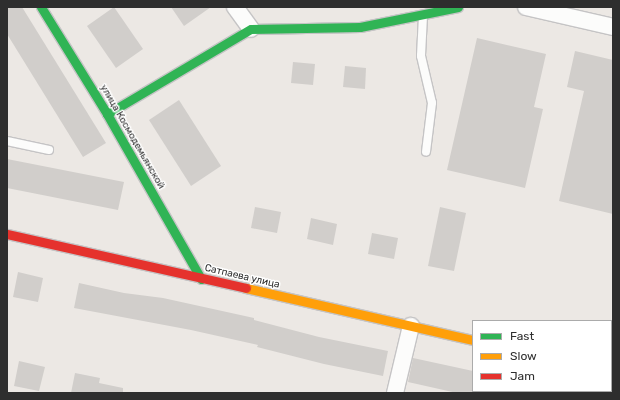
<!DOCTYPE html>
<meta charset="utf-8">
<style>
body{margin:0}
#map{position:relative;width:620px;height:400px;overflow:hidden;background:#ece8e4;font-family:Rubik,sans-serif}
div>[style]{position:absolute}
.building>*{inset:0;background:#d1cecb}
.roads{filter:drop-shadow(1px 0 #c5c4c5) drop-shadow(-1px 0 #c5c4c5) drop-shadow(0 1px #c5c4c5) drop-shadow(0 -1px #c5c4c5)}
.lane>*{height:8px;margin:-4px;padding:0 4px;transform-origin:4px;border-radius:4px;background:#fcfcfb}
.street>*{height:16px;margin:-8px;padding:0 8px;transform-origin:8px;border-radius:8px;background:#fcfcfb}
.fast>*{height:9px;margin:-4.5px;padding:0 4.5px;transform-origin:4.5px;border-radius:4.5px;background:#30b455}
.slow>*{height:9px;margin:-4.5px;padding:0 4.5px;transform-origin:4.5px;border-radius:4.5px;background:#ff9f0a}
.jam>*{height:9px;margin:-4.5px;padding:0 4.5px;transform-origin:4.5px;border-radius:4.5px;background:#e5322d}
span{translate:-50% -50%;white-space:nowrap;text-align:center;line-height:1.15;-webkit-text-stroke:3px #fff;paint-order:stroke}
.street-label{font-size:10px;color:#2e2e2e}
.frame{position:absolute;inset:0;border:8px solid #2e2e2e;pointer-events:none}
.legend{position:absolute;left:472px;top:320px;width:140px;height:72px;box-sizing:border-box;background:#fff;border:1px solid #ababab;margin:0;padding:5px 7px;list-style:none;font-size:12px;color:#2e2e2e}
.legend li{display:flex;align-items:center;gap:8px;height:20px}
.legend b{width:20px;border:1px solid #ababab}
</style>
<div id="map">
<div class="building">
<div style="clip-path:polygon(7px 7px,22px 7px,106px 143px,83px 157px,7px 34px)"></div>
<div style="clip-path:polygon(114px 7px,143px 49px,116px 68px,87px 26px)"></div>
<div style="clip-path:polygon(171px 7px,211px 7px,184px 26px)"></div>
<div style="clip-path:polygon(477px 38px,546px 54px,534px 107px,543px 109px,525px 188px,447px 170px)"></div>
<div style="clip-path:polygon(575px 51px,613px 60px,613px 214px,559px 201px,584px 91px,567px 87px)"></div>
<div style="clip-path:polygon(293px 62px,315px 64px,313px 85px,291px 83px)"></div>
<div style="clip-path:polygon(345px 66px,366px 68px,365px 89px,343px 87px)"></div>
<div style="clip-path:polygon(179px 100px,221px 166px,191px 186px,149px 120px)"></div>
<div style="clip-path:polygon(7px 159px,124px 182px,118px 210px,7px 188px)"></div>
<div style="clip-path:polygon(255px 207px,281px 212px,277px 233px,251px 228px)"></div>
<div style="clip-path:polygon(440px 207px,466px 213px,454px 271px,428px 266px)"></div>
<div style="clip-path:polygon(311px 218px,337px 224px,333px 245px,307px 239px)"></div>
<div style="clip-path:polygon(372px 233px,398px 238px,394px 259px,368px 254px)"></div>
<div style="clip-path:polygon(18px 272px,43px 278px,38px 302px,13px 297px)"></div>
<div style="clip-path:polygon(79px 283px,124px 293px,163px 298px,254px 318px,254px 320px,319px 337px,388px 351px,383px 376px,324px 364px,257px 347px,258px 345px,191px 330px,74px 308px)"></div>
<div style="clip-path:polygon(413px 358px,473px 371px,473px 393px,457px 393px,408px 382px)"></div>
<div style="clip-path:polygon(19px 361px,45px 367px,39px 391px,14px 386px)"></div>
<div style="clip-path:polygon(75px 373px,100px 378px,99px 383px,123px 388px,123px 393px,71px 393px)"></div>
</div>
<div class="roads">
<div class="lane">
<div style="left:423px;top:16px;width:40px;rotate:92.9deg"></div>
<div style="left:421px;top:56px;width:48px;rotate:76.8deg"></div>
<div style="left:432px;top:103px;width:49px;rotate:97deg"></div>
<div style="left:7px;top:141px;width:43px;rotate:12.1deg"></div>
</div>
<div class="street">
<div style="left:235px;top:7px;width:27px;rotate:54deg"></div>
<div style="left:526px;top:7px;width:89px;rotate:12.9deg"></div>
<div style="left:395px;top:393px;width:69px;rotate:-76.6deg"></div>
</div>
<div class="fast">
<div style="left:41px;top:7px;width:126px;rotate:58.3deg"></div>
<div style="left:107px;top:114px;width:190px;rotate:60.3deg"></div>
<div style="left:107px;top:114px;width:167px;rotate:-30.6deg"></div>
<div style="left:251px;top:29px;width:109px;rotate:-1.1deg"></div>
<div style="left:360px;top:27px;width:100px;rotate:-11.5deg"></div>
</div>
<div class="slow">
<div style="left:246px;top:288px;width:233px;rotate:12.9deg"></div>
</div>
<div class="jam">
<div style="left:7px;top:234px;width:245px;rotate:12.7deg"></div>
<div style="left:611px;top:370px;width:2px;rotate:27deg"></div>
</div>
</div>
<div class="street-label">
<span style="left:132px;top:137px;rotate:60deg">улица Космодемьянской</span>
<span style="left:242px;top:277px;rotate:13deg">Сатпаева улица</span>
</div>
<div class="frame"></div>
<ul class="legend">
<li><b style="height:5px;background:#30b455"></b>Fast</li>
<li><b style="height:5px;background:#ff9f0a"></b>Slow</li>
<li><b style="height:5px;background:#e5322d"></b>Jam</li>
</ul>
</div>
